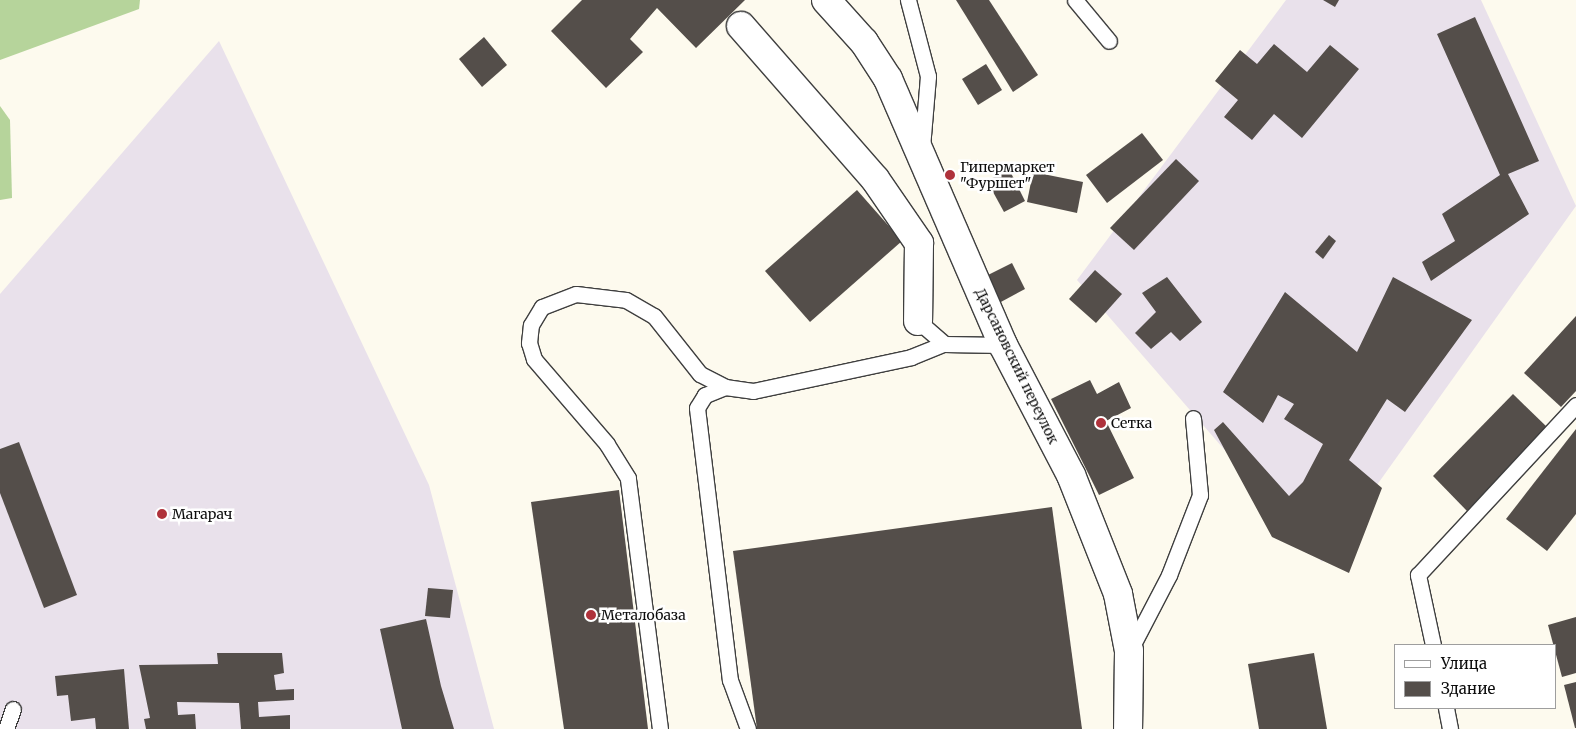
<!DOCTYPE html>
<meta charset="utf-8">
<style>
body{margin:0}
#map{position:relative;width:1576px;height:729px;overflow:hidden;background:#fdfaee;font-family:Merriweather,serif}
div>[style]{position:absolute}
.industrial>*{inset:0;background:#e9e1eb}
.forest>*{inset:0;background:#b6d49b}
.building>*{inset:0;background:#544e4a}
.roads{filter:drop-shadow(1px 0 #3f3f3f) drop-shadow(-1px 0 #3f3f3f) drop-shadow(0 1px #3f3f3f) drop-shadow(0 -1px #3f3f3f)}
.lane>*{height:15px;margin:-7.5px;padding:0 7.5px;transform-origin:7.5px;border-radius:7.5px;background:#fff}
.street>*{height:28px;margin:-14px;padding:0 14px;transform-origin:14px;border-radius:14px;background:#fff}
.dots>*{width:14px;height:14px;translate:-50% -50%;box-sizing:border-box;border:2px solid #fff;border-radius:50%}
span{translate:-50% -50%;white-space:nowrap;text-align:center;line-height:1.15;-webkit-text-stroke:5px #fff;paint-order:stroke}
.poi-label{font-size:14px;color:#0c0c0c}
.left{translate:0 -50%;text-align:left}
.street-label{font-size:14px;color:#0c0c0c}
.legend{position:absolute;left:1394px;top:644px;width:162px;height:65px;box-sizing:border-box;background:#fff;border:1px solid #9e9e9e;margin:0;padding:6px 9px;list-style:none;font-size:15px;color:#0c0c0c}
.legend li{display:flex;align-items:center;gap:10px;height:25px}
.legend b{width:25px;border:1px solid #9e9e9e}
</style>
<div id="map">
<div class="industrial">
<div style="clip-path:polygon(1286px 0,1481px 0,1576px 206px,1322px 562px,1077px 280px)"></div>
<div style="clip-path:polygon(219px 41px,429px 485px,494px 729px,0 729px,0 294px)"></div>
</div>
<div class="forest">
<div style="clip-path:polygon(0 0,140px 0,139px 9px,0 60px)"></div>
<div style="clip-path:polygon(0 106px,10px 120px,12px 198px,0 200px)"></div>
</div>
<div class="building">
<div style="clip-path:polygon(582px 0,745px 0,696px 48px,657px 8px,630px 39px,643px 52px,606px 88px,551px 31px)"></div>
<div style="clip-path:polygon(956px 0,989px 0,1038px 75px,1013px 92px)"></div>
<div style="clip-path:polygon(1323px 0,1339px 0,1335px 7px)"></div>
<div style="clip-path:polygon(1475px 17px,1539px 161px,1508px 174px,1529px 214px,1431px 281px,1422px 262px,1455px 241px,1442px 214px,1500px 175px,1437px 34px)"></div>
<div style="clip-path:polygon(484px 37px,507px 65px,482px 87px,459px 59px)"></div>
<div style="clip-path:polygon(1274px 44px,1307px 72px,1330px 45px,1359px 69px,1302px 138px,1274px 114px,1252px 140px,1224px 117px,1238px 100px,1215px 81px,1240px 50px,1257px 64px)"></div>
<div style="clip-path:polygon(986px 64px,1002px 90px,978px 105px,962px 79px)"></div>
<div style="clip-path:polygon(1142px 133px,1163px 160px,1107px 203px,1086px 175px)"></div>
<div style="clip-path:polygon(1176px 159px,1199px 181px,1134px 250px,1110px 228px)"></div>
<div style="clip-path:polygon(1009px 169px,1025px 201px,1004px 212px,987px 181px)"></div>
<div style="clip-path:polygon(1033px 172px,1083px 182px,1077px 213px,1027px 202px)"></div>
<div style="clip-path:polygon(857px 190px,902px 241px,810px 322px,765px 271px)"></div>
<div style="clip-path:polygon(1329px 235px,1336px 241px,1323px 259px,1315px 252px)"></div>
<div style="clip-path:polygon(1012px 263px,1025px 289px,999px 303px,986px 276px)"></div>
<div style="clip-path:polygon(1095px 270px,1122px 294px,1096px 323px,1069px 299px)"></div>
<div style="clip-path:polygon(1167px 277px,1202px 322px,1180px 341px,1171px 332px,1151px 349px,1135px 333px,1156px 312px,1142px 293px)"></div>
<div style="clip-path:polygon(1393px 277px,1472px 320px,1405px 412px,1387px 399px,1349px 460px,1382px 488px,1349px 573px,1272px 537px,1214px 430px,1223px 422px,1289px 496px,1303px 482px,1323px 444px,1284px 419px,1294px 404px,1278px 395px,1263px 423px,1223px 392px,1285px 292px,1357px 352px)"></div>
<div style="clip-path:polygon(1576px 316px,1576px 391px,1561px 407px,1524px 373px)"></div>
<div style="clip-path:polygon(1090px 380px,1097px 394px,1119px 382px,1131px 408px,1106px 421px,1134px 478px,1099px 495px,1051px 399px)"></div>
<div style="clip-path:polygon(1513px 394px,1548px 428px,1467px 511px,1433px 476px)"></div>
<div style="clip-path:polygon(1576px 429px,1576px 514px,1547px 551px,1506px 519px)"></div>
<div style="clip-path:polygon(19px 442px,77px 595px,44px 608px,0 493px,0 449px)"></div>
<div style="clip-path:polygon(619px 490px,648px 729px,564px 729px,531px 502px)"></div>
<div style="clip-path:polygon(1052px 507px,1082px 729px,757px 729px,733px 551px)"></div>
<div style="clip-path:polygon(428px 588px,453px 590px,450px 618px,425px 616px)"></div>
<div style="clip-path:polygon(1576px 617px,1576px 673px,1562px 677px,1548px 625px)"></div>
<div style="clip-path:polygon(426px 619px,441px 686px,454px 729px,402px 729px,380px 629px)"></div>
<div style="clip-path:polygon(217px 653px,282px 653px,284px 673px,274px 675px,276px 690px,294px 689px,294px 700px,258px 702px,259px 717px,290px 715px,290px 729px,241px 729px,239px 703px,177px 702px,178px 715px,195px 714px,196px 729px,146px 729px,144px 719px,150px 718px,139px 665px,218px 664px)"></div>
<div style="clip-path:polygon(1314px 653px,1327px 729px,1259px 729px,1248px 664px)"></div>
<div style="clip-path:polygon(124px 669px,129px 729px,96px 729px,95px 718px,71px 721px,68px 695px,57px 696px,55px 676px)"></div>
<div style="clip-path:polygon(1576px 682px,1576px 728px,1575px 728px,1564px 685px)"></div>
</div>
<div class="roads">
<div class="lane">
<div style="left:908px;top:0;width:79px;rotate:75.3deg"></div>
<div style="left:928px;top:76px;width:71px;rotate:94.8deg"></div>
<div style="left:1075px;top:0;width:53px;rotate:50.3deg"></div>
<div style="left:918px;top:321px;width:35px;rotate:41deg"></div>
<div style="left:944px;top:344px;width:59px;rotate:1deg"></div>
<div style="left:725px;top:387px;width:22px;rotate:158deg"></div>
<div style="left:705px;top:395px;width:15px;rotate:122deg"></div>
<div style="left:697px;top:408px;width:274px;rotate:83.1deg"></div>
<div style="left:730px;top:680px;width:52px;rotate:69.8deg"></div>
<div style="left:1433px;top:645px;width:72px;rotate:-102.1deg"></div>
<div style="left:1418px;top:575px;width:232px;rotate:-47.1deg"></div>
<div style="left:1130px;top:650px;width:85px;rotate:-62.5deg"></div>
<div style="left:1169px;top:575px;width:86px;rotate:-68.8deg"></div>
<div style="left:1200px;top:495px;width:77px;rotate:-95.2deg"></div>
<div style="left:1446px;top:708px;width:21px;rotate:79deg"></div>
<div style="left:6px;top:729px;width:21px;rotate:-71deg"></div>
<div style="left:660px;top:729px;width:253px;rotate:-97.3deg"></div>
<div style="left:628px;top:478px;width:40px;rotate:-122deg"></div>
<div style="left:607px;top:444px;width:112px;rotate:-130.7deg"></div>
<div style="left:534px;top:359px;width:17px;rotate:-107deg"></div>
<div style="left:529px;top:343px;width:18px;rotate:-84deg"></div>
<div style="left:531px;top:325px;width:21px;rotate:-59deg"></div>
<div style="left:542px;top:307px;width:36px;rotate:-21deg"></div>
<div style="left:576px;top:294px;width:50px;rotate:6.8deg"></div>
<div style="left:626px;top:300px;width:32px;rotate:30deg"></div>
<div style="left:654px;top:316px;width:74px;rotate:51.6deg"></div>
<div style="left:700px;top:374px;width:28px;rotate:27deg"></div>
<div style="left:725px;top:387px;width:28px;rotate:8deg"></div>
<div style="left:753px;top:391px;width:162px;rotate:-12.1deg"></div>
<div style="left:911px;top:357px;width:35px;rotate:-22deg"></div>
</div>
<div class="street">
<div style="left:826px;top:0;width:57px;rotate:47.9deg"></div>
<div style="left:864px;top:42px;width:44px;rotate:57deg"></div>
<div style="left:888px;top:79px;width:290px;rotate:66.6deg"></div>
<div style="left:1003px;top:345px;width:147px;rotate:62.4deg"></div>
<div style="left:1071px;top:475px;width:128px;rotate:68.4deg"></div>
<div style="left:1118px;top:594px;width:58px;rotate:79.1deg"></div>
<div style="left:1129px;top:651px;width:78px;rotate:90.7deg"></div>
<div style="left:741px;top:26px;width:203px;rotate:48.8deg"></div>
<div style="left:875px;top:179px;width:78px;rotate:55.5deg"></div>
<div style="left:919px;top:243px;width:78px;rotate:90.7deg"></div>
</div>
</div>
<div class="dots">
<div style="left:950px;top:175px;background:#af323b"></div>
<div style="left:1101px;top:423px;background:#af323b"></div>
<div style="left:162px;top:514px;background:#af323b"></div>
<div style="left:591px;top:615px;background:#af323b"></div>
</div>
<div class="poi-label">
<span class="left" style="left:960px;top:175px">Гипермаркет<br>"Фуршет"</span>
<span class="left" style="left:1111px;top:423px">Сетка</span>
<span class="left" style="left:172px;top:514px">Магарач</span>
<span class="left" style="left:601px;top:615px">Металобаза</span>
</div>
<div class="street-label">
<span style="left:1017px;top:366px;rotate:64deg">Дарсановский переулок</span>
</div>
<ul class="legend">
<li><b style="height:6px;background:#fff"></b>Улица</li>
<li><b style="height:14px;background:#544e4a"></b>Здание</li>
</ul>
</div>
